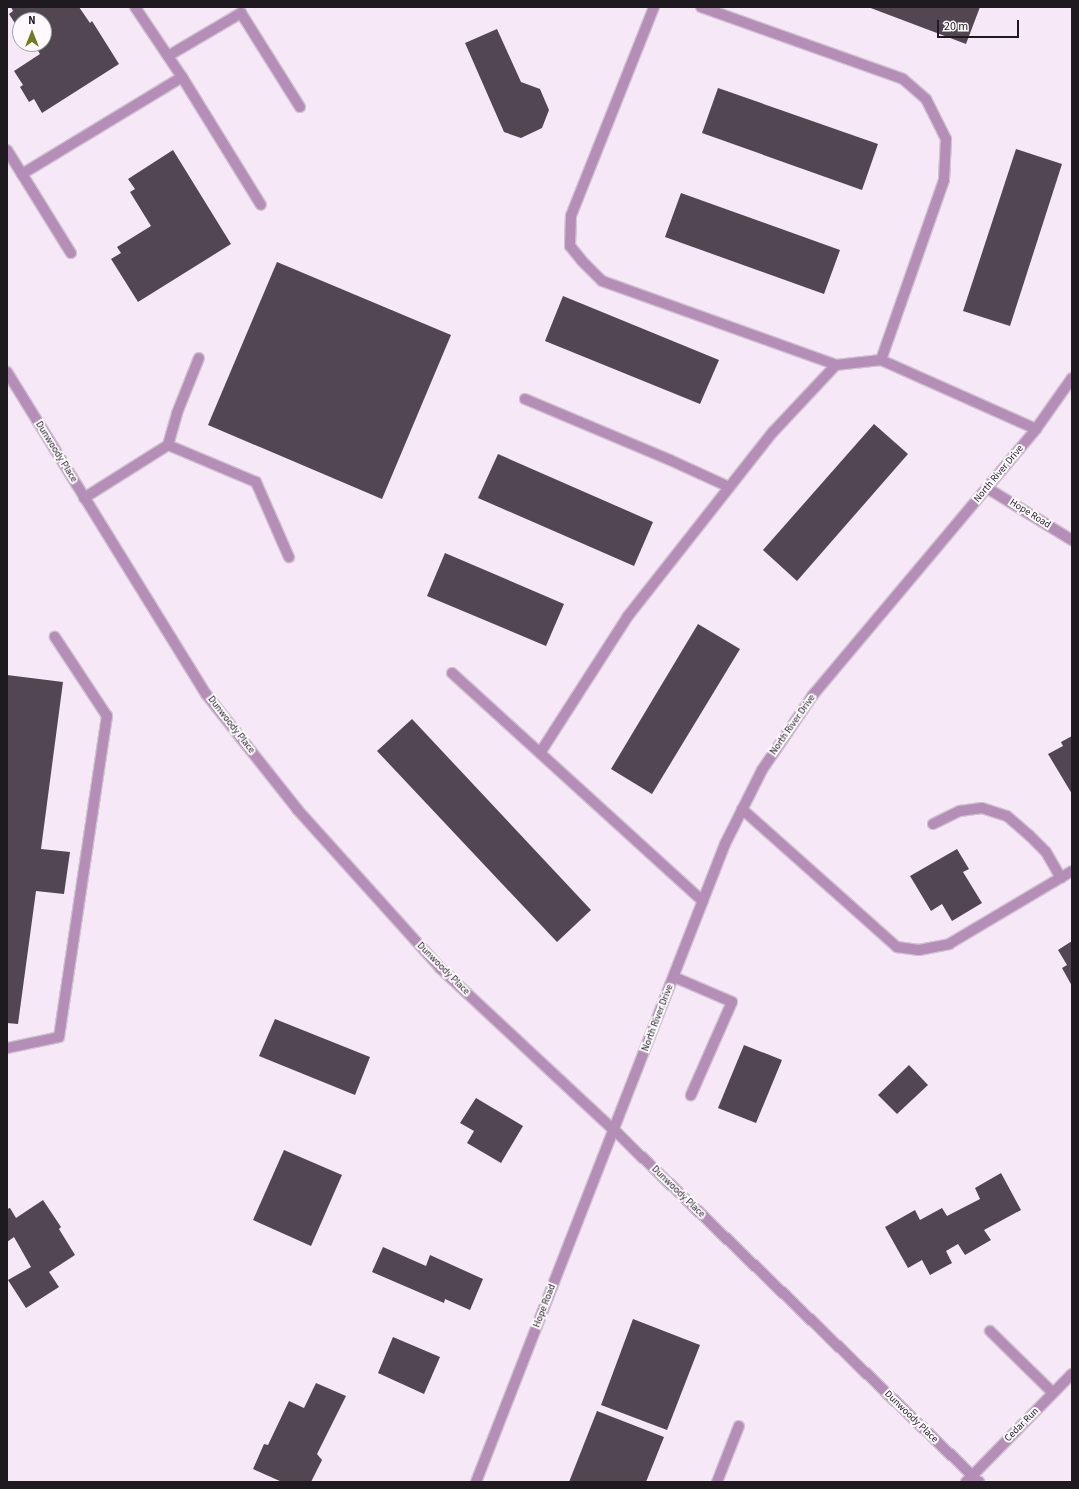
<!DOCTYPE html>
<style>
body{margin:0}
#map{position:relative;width:1079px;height:1489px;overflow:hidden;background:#f7e8f8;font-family:"Source Sans 3",sans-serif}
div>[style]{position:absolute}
.building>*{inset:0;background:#524653}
.roads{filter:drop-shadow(1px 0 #d0c3d1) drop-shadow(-1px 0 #d0c3d1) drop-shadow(0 1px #d0c3d1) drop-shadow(0 -1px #d0c3d1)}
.service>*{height:10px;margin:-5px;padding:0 5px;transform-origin:5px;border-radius:5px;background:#b58eb8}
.minor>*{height:10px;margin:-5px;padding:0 5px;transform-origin:5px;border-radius:5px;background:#b58eb8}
.tertiary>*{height:10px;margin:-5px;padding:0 5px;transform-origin:5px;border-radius:5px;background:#b58eb8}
span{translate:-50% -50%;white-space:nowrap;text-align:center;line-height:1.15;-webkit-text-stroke:4px #fdfafd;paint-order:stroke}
.street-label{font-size:10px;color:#1f1a20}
.frame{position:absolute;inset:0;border:8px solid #1f1a20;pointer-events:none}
.north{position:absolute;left:12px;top:12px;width:40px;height:40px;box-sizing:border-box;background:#fdfafd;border:1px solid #a4a0a5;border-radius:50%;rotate:0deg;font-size:11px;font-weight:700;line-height:16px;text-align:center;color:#1f1a20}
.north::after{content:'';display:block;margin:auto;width:14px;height:18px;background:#737a24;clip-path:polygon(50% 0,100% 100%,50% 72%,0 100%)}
.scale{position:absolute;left:937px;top:20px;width:82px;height:18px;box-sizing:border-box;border:2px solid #1f1a20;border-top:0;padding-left:5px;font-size:12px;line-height:14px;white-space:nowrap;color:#1f1a20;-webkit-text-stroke:3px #fdfafd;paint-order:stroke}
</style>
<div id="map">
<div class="building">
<div style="clip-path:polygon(11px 7px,79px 7px,90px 23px,92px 21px,119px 64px,42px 113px,34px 99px,29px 102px,20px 87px,23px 85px,14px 71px,40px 54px,34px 44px,44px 44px,44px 20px,20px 20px,20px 31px,9px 14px,13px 11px)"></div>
<div style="clip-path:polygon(868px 7px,980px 7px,966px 44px)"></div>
<div style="clip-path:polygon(497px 29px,521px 82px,540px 89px,549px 110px,542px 128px,521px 138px,504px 132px,465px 43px)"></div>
<div style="clip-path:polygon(718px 88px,878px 144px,862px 190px,702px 133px)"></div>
<div style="clip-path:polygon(1016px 149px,1062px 164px,1010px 326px,963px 311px)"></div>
<div style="clip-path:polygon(173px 150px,231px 244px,138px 302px,111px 259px,121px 253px,117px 247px,151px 226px,130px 192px,135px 189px,128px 179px)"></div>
<div style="clip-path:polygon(681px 193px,840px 250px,824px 294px,665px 237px)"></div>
<div style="clip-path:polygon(277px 262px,451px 335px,382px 499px,208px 425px)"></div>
<div style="clip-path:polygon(563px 296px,719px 360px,700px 404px,545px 341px)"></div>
<div style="clip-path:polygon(874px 424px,908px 454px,797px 581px,763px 550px)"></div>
<div style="clip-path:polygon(498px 454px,653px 522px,634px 566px,478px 498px)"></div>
<div style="clip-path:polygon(445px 553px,564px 604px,546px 646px,427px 596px)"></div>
<div style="clip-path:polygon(698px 624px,740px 649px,652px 794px,611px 769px)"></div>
<div style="clip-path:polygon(7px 675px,63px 682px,41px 849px,70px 852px,64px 894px,36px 891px,18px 1024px,7px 1023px)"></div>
<div style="clip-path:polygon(412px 719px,591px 910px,557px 942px,377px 751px)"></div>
<div style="clip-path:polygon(1072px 736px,1072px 794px,1048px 754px,1063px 746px,1061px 742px)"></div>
<div style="clip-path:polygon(957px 849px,969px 869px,963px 872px,982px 903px,952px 921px,942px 904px,931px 911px,910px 876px)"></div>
<div style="clip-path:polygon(1072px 941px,1072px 986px,1062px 968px,1067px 965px,1058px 950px)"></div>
<div style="clip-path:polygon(275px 1019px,370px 1057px,355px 1095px,259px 1056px)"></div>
<div style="clip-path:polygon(744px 1045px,782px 1060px,756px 1123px,718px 1108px)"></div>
<div style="clip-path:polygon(909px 1065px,928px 1085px,897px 1114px,878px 1095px)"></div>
<div style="clip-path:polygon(476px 1098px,523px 1126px,501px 1163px,467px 1143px,474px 1131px,460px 1123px)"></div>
<div style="clip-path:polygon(284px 1150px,342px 1175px,311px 1246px,253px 1220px)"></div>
<div style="clip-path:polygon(1001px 1173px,1021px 1210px,984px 1230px,991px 1240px,965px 1255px,958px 1244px,946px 1251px,952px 1263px,930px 1275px,922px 1260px,908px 1268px,885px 1227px,915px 1210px,920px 1220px,942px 1208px,947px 1216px,980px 1199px,975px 1188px)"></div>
<div style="clip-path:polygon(43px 1200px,61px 1227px,59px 1229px,75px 1255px,49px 1272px,59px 1287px,26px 1308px,8px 1280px,31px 1267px,14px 1237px,7px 1242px,7px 1209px,10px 1208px,16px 1218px)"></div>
<div style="clip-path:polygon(383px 1247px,426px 1266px,430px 1255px,483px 1279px,470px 1310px,445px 1299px,444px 1303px,372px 1272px)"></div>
<div style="clip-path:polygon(633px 1319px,700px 1345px,667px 1430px,601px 1405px)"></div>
<div style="clip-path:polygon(393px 1337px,440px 1357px,424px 1394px,378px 1373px)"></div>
<div style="clip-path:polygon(316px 1383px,346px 1396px,317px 1454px,322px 1460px,311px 1482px,282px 1482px,253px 1469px,264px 1444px,268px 1445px,289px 1401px,304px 1408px)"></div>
<div style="clip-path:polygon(597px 1411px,664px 1437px,646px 1482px,569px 1482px)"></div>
</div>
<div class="roads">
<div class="service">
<div style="left:654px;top:7px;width:225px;rotate:111.7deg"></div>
<div style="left:571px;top:216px;width:30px;rotate:92deg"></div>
<div style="left:570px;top:246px;width:19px;rotate:51deg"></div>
<div style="left:582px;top:261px;width:28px;rotate:45deg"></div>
<div style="left:602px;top:281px;width:249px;rotate:19.7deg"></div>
<div style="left:168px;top:56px;width:85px;rotate:-30.5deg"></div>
<div style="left:241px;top:13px;width:111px;rotate:57.9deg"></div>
<div style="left:182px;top:77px;width:150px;rotate:58.3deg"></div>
<div style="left:7px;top:150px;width:28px;rotate:58deg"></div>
<div style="left:22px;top:174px;width:187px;rotate:-31.2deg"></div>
<div style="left:182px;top:77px;width:84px;rotate:-123.9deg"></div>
<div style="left:22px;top:174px;width:93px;rotate:58.2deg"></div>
<div style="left:525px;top:399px;width:157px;rotate:22.8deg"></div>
<div style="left:670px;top:460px;width:65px;rotate:24.6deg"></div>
<div style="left:168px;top:445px;width:33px;rotate:-74deg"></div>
<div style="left:177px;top:413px;width:59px;rotate:-68.2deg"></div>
<div style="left:84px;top:498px;width:99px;rotate:-32.2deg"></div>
<div style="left:168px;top:445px;width:95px;rotate:22.8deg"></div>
<div style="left:256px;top:482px;width:82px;rotate:66.3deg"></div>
<div style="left:742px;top:809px;width:208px;rotate:41.7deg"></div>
<div style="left:897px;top:947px;width:22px;rotate:8deg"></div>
<div style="left:919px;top:950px;width:31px;rotate:-11deg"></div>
<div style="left:949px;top:944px;width:143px;rotate:-30.7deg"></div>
<div style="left:933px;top:824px;width:30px;rotate:-26deg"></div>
<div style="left:960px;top:811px;width:22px;rotate:-8deg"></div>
<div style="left:982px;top:808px;width:26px;rotate:18deg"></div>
<div style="left:1007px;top:816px;width:29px;rotate:41deg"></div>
<div style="left:1029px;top:835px;width:24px;rotate:45deg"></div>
<div style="left:1046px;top:852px;width:30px;rotate:60deg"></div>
<div style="left:674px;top:977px;width:63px;rotate:23.3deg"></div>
<div style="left:732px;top:1002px;width:102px;rotate:113.8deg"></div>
<div style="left:7px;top:1048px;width:53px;rotate:-11.9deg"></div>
<div style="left:59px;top:1037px;width:325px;rotate:-81.5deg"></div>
<div style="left:107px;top:716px;width:95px;rotate:-123.4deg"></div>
<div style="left:990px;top:1331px;width:88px;rotate:44.5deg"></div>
<div style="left:966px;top:1482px;width:8px;rotate:-45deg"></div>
</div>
<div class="minor">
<div style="left:701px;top:7px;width:214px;rotate:19.6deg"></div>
<div style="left:903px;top:79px;width:30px;rotate:41deg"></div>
<div style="left:926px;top:99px;width:45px;rotate:63.4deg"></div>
<div style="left:946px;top:139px;width:41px;rotate:92.8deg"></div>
<div style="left:944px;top:180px;width:191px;rotate:109.3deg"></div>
<div style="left:987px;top:488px;width:100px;rotate:31.5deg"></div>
<div style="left:452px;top:673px;width:339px;rotate:42.3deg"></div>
<div style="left:540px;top:753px;width:163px;rotate:-57.3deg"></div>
<div style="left:628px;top:616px;width:234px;rotate:-51.8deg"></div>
<div style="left:773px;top:432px;width:92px;rotate:-46.8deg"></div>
<div style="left:836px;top:365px;width:45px;rotate:-6.3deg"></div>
<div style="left:881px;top:360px;width:170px;rotate:24deg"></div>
<div style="left:972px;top:1476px;width:143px;rotate:-45.6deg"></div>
<div style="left:476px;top:1482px;width:685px;rotate:-68.68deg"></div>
<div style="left:725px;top:844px;width:83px;rotate:-63.4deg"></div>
<div style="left:762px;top:770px;width:91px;rotate:-55.8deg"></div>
<div style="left:813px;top:695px;width:347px;rotate:-50deg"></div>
<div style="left:1036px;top:429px;width:62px;rotate:-54.8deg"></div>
<div style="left:717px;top:1482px;width:60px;rotate:-68.6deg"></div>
</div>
<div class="tertiary">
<div style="left:7px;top:372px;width:379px;rotate:58.3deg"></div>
<div style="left:206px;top:694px;width:147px;rotate:51.6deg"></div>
<div style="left:297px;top:809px;width:214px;rotate:48deg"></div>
<div style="left:440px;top:968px;width:238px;rotate:43deg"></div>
<div style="left:614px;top:1130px;width:507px;rotate:43.96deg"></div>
</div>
</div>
<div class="street-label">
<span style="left:56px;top:452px;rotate:58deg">Dunwoody Place</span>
<span style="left:999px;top:474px;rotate:-50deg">North River Drive</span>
<span style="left:1030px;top:514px;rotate:32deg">Hope Road</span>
<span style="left:231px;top:725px;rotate:52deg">Dunwoody Place</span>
<span style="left:793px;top:725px;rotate:-55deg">North River Drive</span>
<span style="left:443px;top:969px;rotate:45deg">Dunwoody Place</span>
<span style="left:658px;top:1018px;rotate:-69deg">North River Drive</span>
<span style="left:678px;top:1192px;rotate:44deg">Dunwoody Place</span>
<span style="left:545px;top:1306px;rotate:-69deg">Hope Road</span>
<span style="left:911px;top:1417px;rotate:44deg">Dunwoody Place</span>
<span style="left:1022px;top:1425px;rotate:-45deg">Cedar Run</span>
</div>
<div class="frame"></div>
<div class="north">N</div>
<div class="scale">20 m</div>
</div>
